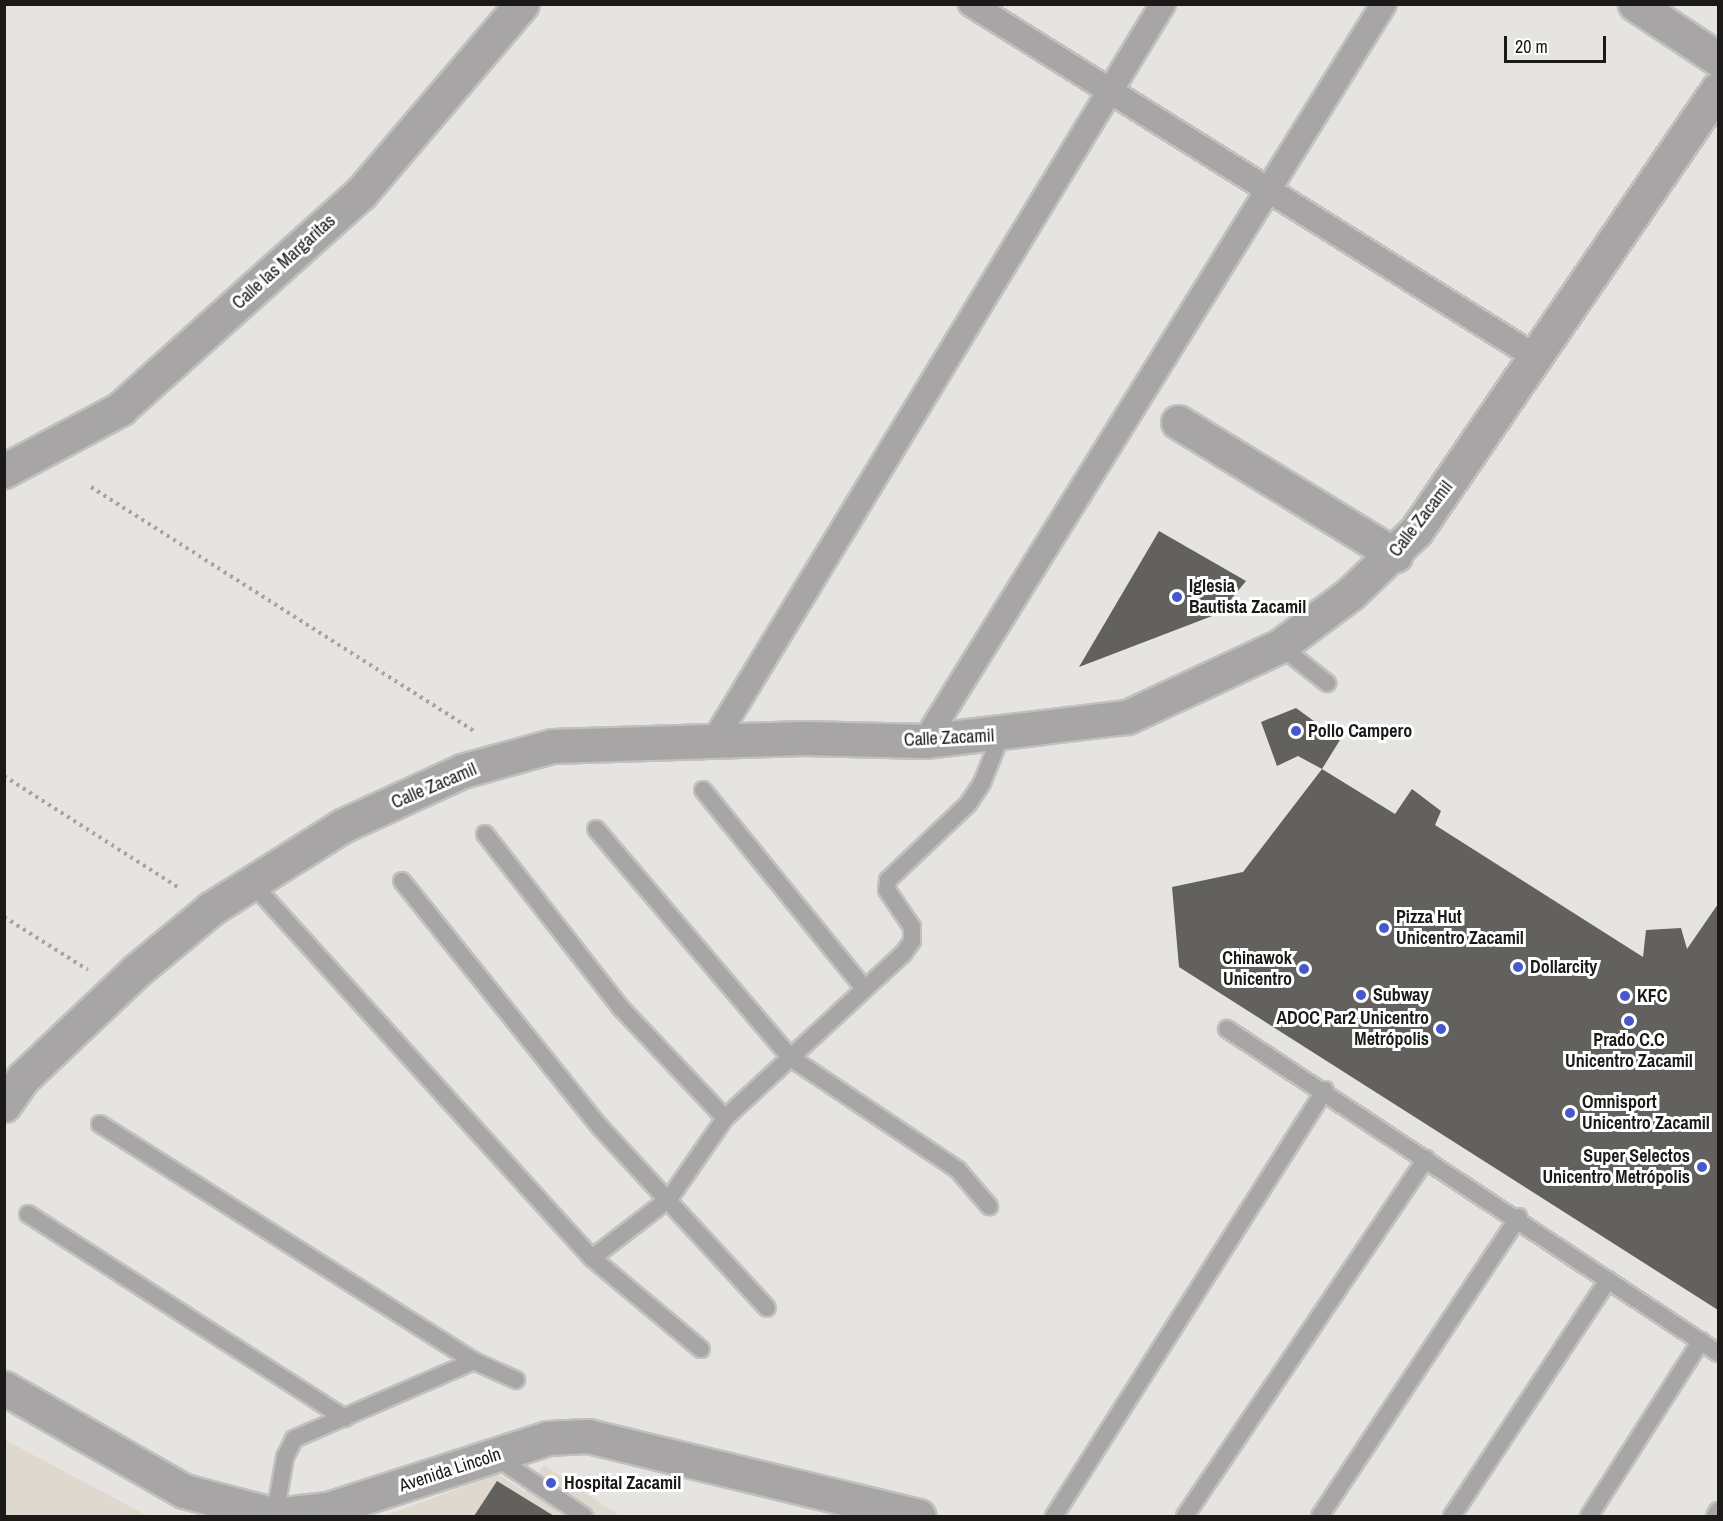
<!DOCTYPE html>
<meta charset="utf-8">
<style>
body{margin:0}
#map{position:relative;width:1723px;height:1521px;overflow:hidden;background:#e6e4e1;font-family:"Archivo Narrow",sans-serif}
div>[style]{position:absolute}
.built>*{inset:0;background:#dfd8cf}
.building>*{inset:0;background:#62615e}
.path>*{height:4px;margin-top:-2px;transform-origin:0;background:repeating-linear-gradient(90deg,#a6a4a2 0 3px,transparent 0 7.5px)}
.roads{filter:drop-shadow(2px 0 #c1c0bd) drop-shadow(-2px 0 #c1c0bd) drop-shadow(0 2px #c1c0bd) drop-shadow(0 -2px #c1c0bd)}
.service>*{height:16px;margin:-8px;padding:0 8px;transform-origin:8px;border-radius:8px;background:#a7a5a5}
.pedestrian>*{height:24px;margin:-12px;padding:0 12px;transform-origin:12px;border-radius:12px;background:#a7a5a5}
.minor>*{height:33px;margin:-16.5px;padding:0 16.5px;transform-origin:16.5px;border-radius:16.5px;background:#a7a5a5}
.tertiary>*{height:33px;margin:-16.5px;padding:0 16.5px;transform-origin:16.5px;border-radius:16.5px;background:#a7a5a5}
.dots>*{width:16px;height:16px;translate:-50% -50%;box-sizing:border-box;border:3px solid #fff;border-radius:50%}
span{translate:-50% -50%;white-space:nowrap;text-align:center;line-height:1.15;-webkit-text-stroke:6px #fff;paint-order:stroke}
.street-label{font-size:18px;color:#1b1a19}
.poi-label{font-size:18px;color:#1b1a19;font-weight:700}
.left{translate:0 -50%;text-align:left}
.right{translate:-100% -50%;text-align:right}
.frame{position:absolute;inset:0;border:6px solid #1b1a19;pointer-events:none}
.scale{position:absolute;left:1504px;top:36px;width:102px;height:27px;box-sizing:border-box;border:3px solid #1b1a19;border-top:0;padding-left:8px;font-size:18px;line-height:21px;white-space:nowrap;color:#1b1a19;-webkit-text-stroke:4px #fff;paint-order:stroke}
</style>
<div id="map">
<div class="built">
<div style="clip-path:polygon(5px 1440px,148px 1516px,5px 1516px)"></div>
<div style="clip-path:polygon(544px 1465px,620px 1516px,384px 1516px,498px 1474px,525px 1492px)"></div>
</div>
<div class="building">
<div style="clip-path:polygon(1159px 531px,1246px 581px,1220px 613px,1079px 667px)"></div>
<div style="clip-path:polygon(1296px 708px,1340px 740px,1322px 769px,1298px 756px,1277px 766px,1261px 722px)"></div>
<div style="clip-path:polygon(1322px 769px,1395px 814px,1412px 789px,1441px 811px,1435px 825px,1643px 957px,1646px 930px,1681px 928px,1687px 949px,1718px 904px,1718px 1310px,1179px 967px,1172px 887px,1243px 872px)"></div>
<div style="clip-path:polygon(497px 1481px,554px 1516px,474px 1516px)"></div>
</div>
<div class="path">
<div style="left:91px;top:487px;width:456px;rotate:32.5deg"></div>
<div style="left:4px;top:776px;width:210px;rotate:32.6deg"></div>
<div style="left:4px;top:917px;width:99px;rotate:32.2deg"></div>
</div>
<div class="roads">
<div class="service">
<div style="left:1280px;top:646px;width:60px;rotate:38.2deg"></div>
<div style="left:703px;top:790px;width:255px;rotate:50.9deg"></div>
<div style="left:596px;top:829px;width:301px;rotate:49.6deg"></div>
<div style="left:791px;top:1058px;width:201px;rotate:33.8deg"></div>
<div style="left:958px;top:1170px;width:48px;rotate:49.3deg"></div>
<div style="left:485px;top:834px;width:221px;rotate:52deg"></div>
<div style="left:621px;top:1008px;width:151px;rotate:46.6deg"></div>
<div style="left:250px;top:881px;width:509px;rotate:47.79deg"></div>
<div style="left:592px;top:1258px;width:142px;rotate:39.9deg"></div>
<div style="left:402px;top:881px;width:316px;rotate:51.2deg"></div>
<div style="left:600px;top:1127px;width:246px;rotate:47.3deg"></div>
<div style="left:1227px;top:1029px;width:588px;rotate:33.42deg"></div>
<div style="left:100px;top:1124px;width:443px;rotate:32.4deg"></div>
<div style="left:474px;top:1361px;width:46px;rotate:24.3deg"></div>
<div style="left:28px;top:1214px;width:377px;rotate:32.8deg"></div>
<div style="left:592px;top:1258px;width:97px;rotate:-37.5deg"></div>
<div style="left:669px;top:1199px;width:98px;rotate:-55.3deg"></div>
<div style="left:725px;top:1118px;width:242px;rotate:-42.7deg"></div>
<div style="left:903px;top:954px;width:16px;rotate:-55deg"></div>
<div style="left:912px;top:941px;width:14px;rotate:-90deg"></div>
<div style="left:912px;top:927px;width:45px;rotate:-124deg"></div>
<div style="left:887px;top:890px;width:10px;rotate:-84deg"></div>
<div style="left:888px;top:880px;width:110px;rotate:-43.5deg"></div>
<div style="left:968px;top:804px;width:25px;rotate:-56deg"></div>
<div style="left:982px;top:783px;width:52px;rotate:-68.4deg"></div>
<div style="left:494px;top:1456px;width:108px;rotate:33.7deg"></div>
<div style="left:275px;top:1515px;width:59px;rotate:-80.2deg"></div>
<div style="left:285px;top:1457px;width:20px;rotate:-63deg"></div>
<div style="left:294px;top:1439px;width:196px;rotate:-23.4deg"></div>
<div style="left:1054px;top:1516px;width:505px;rotate:-57.54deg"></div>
<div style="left:1185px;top:1516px;width:431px;rotate:-56deg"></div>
<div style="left:1320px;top:1516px;width:359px;rotate:-56.4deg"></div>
<div style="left:1452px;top:1516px;width:283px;rotate:-56.5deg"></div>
<div style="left:1589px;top:1516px;width:208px;rotate:-57.4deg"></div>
<div style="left:1715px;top:1516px;width:6px;rotate:-59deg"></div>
</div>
<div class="pedestrian">
<div style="left:971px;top:4px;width:668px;rotate:32.02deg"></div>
<div style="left:714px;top:741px;width:863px;rotate:-58.65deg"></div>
<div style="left:925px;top:741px;width:868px;rotate:-58.09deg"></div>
</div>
<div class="minor">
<div style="left:1635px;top:4px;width:100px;rotate:33.5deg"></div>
<div style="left:1178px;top:422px;width:255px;rotate:31.5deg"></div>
<div style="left:4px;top:471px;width:132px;rotate:-28.1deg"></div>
<div style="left:120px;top:409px;width:324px;rotate:-41.9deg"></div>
<div style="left:361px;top:193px;width:248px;rotate:-49.6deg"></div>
<div style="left:4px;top:1388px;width:207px;rotate:29.8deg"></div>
<div style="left:184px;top:1491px;width:94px;rotate:14.8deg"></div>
<div style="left:275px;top:1515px;width:53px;rotate:-6.5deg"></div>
<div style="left:328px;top:1509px;width:231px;rotate:-17.9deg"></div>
<div style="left:548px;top:1438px;width:40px;rotate:-2.9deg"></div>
<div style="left:588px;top:1436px;width:340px;rotate:13.6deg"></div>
</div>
<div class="tertiary">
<div style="left:4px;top:1105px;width:33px;rotate:-55deg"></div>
<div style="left:23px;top:1078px;width:156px;rotate:-43.4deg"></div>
<div style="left:136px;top:971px;width:99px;rotate:-39.7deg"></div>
<div style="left:212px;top:908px;width:154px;rotate:-32.2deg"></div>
<div style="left:342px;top:826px;width:132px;rotate:-24.6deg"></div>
<div style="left:462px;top:771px;width:93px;rotate:-15.5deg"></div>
<div style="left:552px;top:746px;width:252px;rotate:-1.8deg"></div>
<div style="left:804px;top:738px;width:121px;rotate:1.4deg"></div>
<div style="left:925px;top:741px;width:203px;rotate:-6.8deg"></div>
<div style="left:1127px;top:717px;width:169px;rotate:-24.9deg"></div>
<div style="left:1280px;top:646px;width:87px;rotate:-36.6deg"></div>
<div style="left:1350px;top:594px;width:91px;rotate:-43.7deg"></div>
<div style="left:1416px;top:531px;width:535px;rotate:-55.66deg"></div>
</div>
</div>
<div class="dots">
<div style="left:1177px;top:597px;background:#4758cd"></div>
<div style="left:1296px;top:731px;background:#4758cd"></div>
<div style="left:1384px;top:928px;background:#4758cd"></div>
<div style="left:1518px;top:967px;background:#4758cd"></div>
<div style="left:1304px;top:969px;background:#4758cd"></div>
<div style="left:1361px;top:995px;background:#4758cd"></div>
<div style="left:1625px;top:996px;background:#4758cd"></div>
<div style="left:1629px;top:1021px;background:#4758cd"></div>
<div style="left:1441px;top:1029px;background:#4758cd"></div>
<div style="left:1570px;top:1113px;background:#4758cd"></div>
<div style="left:1702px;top:1167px;background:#4758cd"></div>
<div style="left:551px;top:1483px;background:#4758cd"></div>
</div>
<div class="street-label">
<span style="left:284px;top:262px;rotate:-42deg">Calle las Margaritas</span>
<span style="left:1421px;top:519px;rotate:-52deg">Calle Zacamil</span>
<span style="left:949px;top:738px;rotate:-3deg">Calle Zacamil</span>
<span style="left:434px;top:786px;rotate:-23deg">Calle Zacamil</span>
<span style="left:450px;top:1470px;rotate:-18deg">Avenida Lincoln</span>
</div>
<div class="poi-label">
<span class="left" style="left:1189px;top:597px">Iglesia<br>Bautista Zacamil</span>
<span class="left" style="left:1308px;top:731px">Pollo Campero</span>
<span class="left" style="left:1396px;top:928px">Pizza Hut<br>Unicentro Zacamil</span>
<span class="right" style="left:1292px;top:969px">Chinawok<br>Unicentro</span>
<span class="left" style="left:1530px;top:967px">Dollarcity</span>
<span class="left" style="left:1373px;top:995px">Subway</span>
<span class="left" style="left:1637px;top:996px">KFC</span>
<span class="right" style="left:1429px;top:1029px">ADOC Par2 Unicentro<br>Metrópolis</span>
<span style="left:1629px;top:1051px">Prado C.C<br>Unicentro Zacamil</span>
<span class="left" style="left:1582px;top:1113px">Omnisport<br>Unicentro Zacamil</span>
<span class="right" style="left:1690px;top:1167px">Super Selectos<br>Unicentro Metrópolis</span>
<span class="left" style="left:564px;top:1483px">Hospital Zacamil</span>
</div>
<div class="frame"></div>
<div class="scale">20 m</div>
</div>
